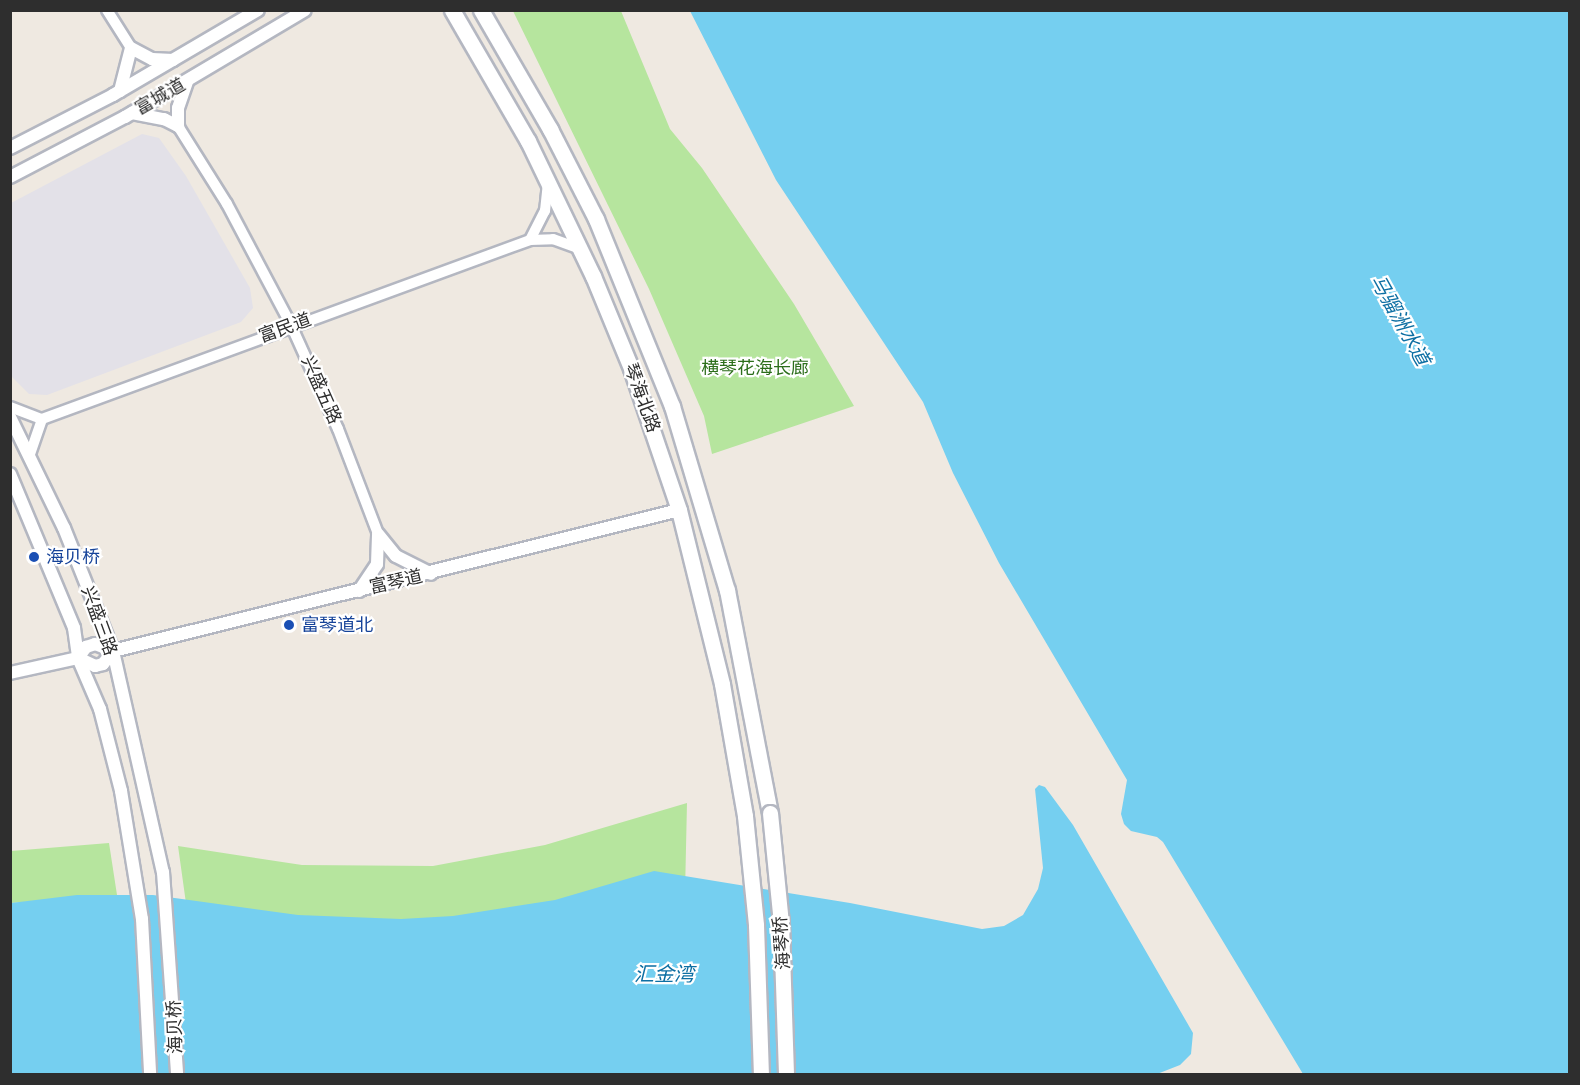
<!DOCTYPE html>
<meta charset="utf-8">
<style>
body{margin:0}
#map{position:relative;width:1580px;height:1085px;overflow:hidden;background:#efe9e1;font-family:"Roboto Condensed","Noto Sans SC",sans-serif}
div>[style]{position:absolute}
.industrial>*{inset:0;background:#e3e1e8}
.green>*{inset:0;background:#b6e59e}
.water>*{inset:0;background:#75cff0}
.roads{filter:drop-shadow(2px 0 #b4b7c1) drop-shadow(-2px 0 #b4b7c1) drop-shadow(0 2px #b4b7c1) drop-shadow(0 -2px #b4b7c1)}
.minor>*{height:10px;margin:-5px;padding:0 5px;transform-origin:5px;border-radius:5px;background:#fff}
.tertiary>*{height:12px;margin:-6px;padding:0 6px;transform-origin:6px;border-radius:6px;background:#fff}
.secondary>*{height:15px;margin:-7.5px;padding:0 7.5px;transform-origin:7.5px;border-radius:7.5px;background:#fff}
.bridges{filter:drop-shadow(2px 0 #b4b7c1) drop-shadow(-2px 0 #b4b7c1) drop-shadow(0 2px #b4b7c1) drop-shadow(0 -2px #b4b7c1)}
.secondary-bridge>*{height:15px;margin:-7.5px;padding:0 7.5px;transform-origin:7.5px;border-radius:7.5px;background:#fff}
.dots>*{width:16px;height:16px;translate:-50% -50%;box-sizing:border-box;border:3px solid #fff;border-radius:50%}
span{translate:-50% -50%;white-space:nowrap;text-align:center;line-height:1.15;-webkit-text-stroke:4.5px #fff;paint-order:stroke}
.street-label{font-size:18px;color:#2e2e2e}
.park-label{font-size:18px;color:#2c6e1b}
.transit-label{font-size:18px;color:#164399}
.left{translate:0 -50%;text-align:left}
.water-label{font-size:20px;color:#0d6fa3;font-style:italic}
.frame{position:absolute;inset:0;border:12px solid #2e2e2e;pointer-events:none}
</style>
<div id="map">
<div class="industrial">
<div style="clip-path:polygon(142px 134px,159px 138px,186px 176px,250px 288px,253px 308px,241px 322px,47px 395px,29px 394px,11px 376px,11px 203px)"></div>
</div>
<div class="green">
<div style="clip-path:polygon(513px 11px,621px 11px,670px 129px,702px 168px,794px 304px,854px 406px,712px 454px,704px 416px,649px 289px)"></div>
<div style="clip-path:polygon(687px 803px,681px 1074px,190px 932px,178px 846px,302px 865px,433px 866px,545px 845px)"></div>
<div style="clip-path:polygon(109px 843px,117px 895px,11px 903px,11px 851px)"></div>
</div>
<div class="water">
<div style="clip-path:polygon(690px 11px,1569px 11px,1569px 1074px,1303px 1074px,1163px 842px,1157px 837px,1131px 831px,1124px 824px,1121px 814px,1127px 780px,999px 563px,953px 473px,923px 402px,776px 180px)"></div>
<div style="clip-path:polygon(1039px 785px,1045px 787px,1073px 825px,1193px 1033px,1191px 1054px,1180px 1065px,1157px 1074px,11px 1074px,11px 903px,77px 895px,153px 895px,298px 915px,401px 919px,453px 916px,555px 900px,654px 871px,850px 903px,982px 929px,1004px 926px,1023px 915px,1038px 889px,1043px 868px,1035px 789px)"></div>
</div>
<div class="roads">
<div class="minor">
<div style="left:107px;top:10px;width:45px;rotate:57.7deg"></div>
<div style="left:178px;top:126px;width:92px;rotate:57.9deg"></div>
<div style="left:227px;top:204px;width:137px;rotate:62.1deg"></div>
<div style="left:291px;top:325px;width:114px;rotate:65.7deg"></div>
<div style="left:338px;top:429px;width:112px;rotate:69.1deg"></div>
<div style="left:530px;top:240px;width:33px;rotate:-63deg"></div>
<div style="left:545px;top:211px;width:27px;rotate:-84deg"></div>
<div style="left:10px;top:407px;width:34px;rotate:21deg"></div>
<div style="left:42px;top:419px;width:520px;rotate:-20.14deg"></div>
<div style="left:530px;top:240px;width:23px;rotate:-2deg"></div>
<div style="left:553px;top:239px;width:30px;rotate:20deg"></div>
<div style="left:30px;top:454px;width:37px;rotate:-71deg"></div>
</div>
<div class="tertiary">
<div style="left:131px;top:48px;width:24px;rotate:28deg"></div>
<div style="left:152px;top:59px;width:21px;rotate:3deg"></div>
<div style="left:120px;top:91px;width:44px;rotate:-75.7deg"></div>
<div style="left:132px;top:113px;width:33px;rotate:11deg"></div>
<div style="left:164px;top:119px;width:16px;rotate:27deg"></div>
<div style="left:178px;top:126px;width:18px;rotate:-90deg"></div>
<div style="left:178px;top:108px;width:28px;rotate:-71deg"></div>
<div style="left:10px;top:148px;width:116px;rotate:-27.2deg"></div>
<div style="left:113px;top:95px;width:168px;rotate:-30.4deg"></div>
<div style="left:10px;top:177px;width:130px;rotate:-27.6deg"></div>
<div style="left:125px;top:117px;width:209px;rotate:-30.7deg"></div>
<div style="left:10px;top:417px;width:123px;rotate:64.1deg"></div>
<div style="left:64px;top:528px;width:132px;rotate:68.3deg"></div>
<div style="left:113px;top:651px;width:227px;rotate:77.3deg"></div>
<div style="left:163px;top:872px;width:202px;rotate:86deg"></div>
<div style="left:10px;top:474px;width:167px;rotate:67.4deg"></div>
<div style="left:74px;top:628px;width:30px;rotate:82deg"></div>
<div style="left:78px;top:658px;width:56px;rotate:66.7deg"></div>
<div style="left:100px;top:709px;width:85px;rotate:75.6deg"></div>
<div style="left:121px;top:791px;width:130px;rotate:80.7deg"></div>
<div style="left:142px;top:919px;width:155px;rotate:87deg"></div>
<div style="left:378px;top:534px;width:28px;rotate:51deg"></div>
<div style="left:396px;top:556px;width:39px;rotate:27deg"></div>
<div style="left:359px;top:591px;width:32px;rotate:-56deg"></div>
<div style="left:377px;top:564px;width:28px;rotate:-88deg"></div>
<div style="left:113px;top:651px;width:583px;rotate:-13.99deg"></div>
<div style="left:78px;top:658px;width:19px;rotate:25deg"></div>
<div style="left:95px;top:666px;width:8px;rotate:-14deg"></div>
<div style="left:103px;top:664px;width:16px;rotate:-52deg"></div>
<div style="left:78px;top:658px;width:14px;rotate:-54deg"></div>
<div style="left:86px;top:647px;width:9px;rotate:-18deg"></div>
<div style="left:95px;top:644px;width:19px;rotate:21deg"></div>
<div style="left:10px;top:673px;width:70px;rotate:-12.4deg"></div>
</div>
<div class="secondary">
<div style="left:452px;top:10px;width:151px;rotate:59.9deg"></div>
<div style="left:528px;top:141px;width:150px;rotate:64.3deg"></div>
<div style="left:593px;top:276px;width:100px;rotate:67.6deg"></div>
<div style="left:631px;top:368px;width:150px;rotate:71.3deg"></div>
<div style="left:679px;top:510px;width:179px;rotate:76.1deg"></div>
<div style="left:722px;top:684px;width:134px;rotate:80.1deg"></div>
<div style="left:745px;top:816px;width:110px;rotate:84.2deg"></div>
<div style="left:756px;top:925px;width:149px;rotate:88.1deg"></div>
<div style="left:481px;top:10px;width:138px;rotate:59.9deg"></div>
<div style="left:550px;top:129px;width:101px;rotate:62.9deg"></div>
<div style="left:596px;top:219px;width:202px;rotate:67.9deg"></div>
<div style="left:672px;top:406px;width:192px;rotate:73.4deg"></div>
<div style="left:727px;top:590px;width:227px;rotate:79.1deg"></div>
</div>
</div>
<div class="bridges">
<div class="secondary-bridge">
<div style="left:770px;top:813px;width:111px;rotate:84.3deg"></div>
<div style="left:781px;top:923px;width:151px;rotate:88.1deg"></div>
</div>
</div>
<div class="dots">
<div style="left:34px;top:557px;background:#1a4fb4"></div>
<div style="left:289px;top:625px;background:#1a4fb4"></div>
</div>
<div class="street-label">
<span style="left:160px;top:97px;rotate:-30deg">富城道</span>
<span style="left:285px;top:328px;rotate:-20deg">富民道</span>
<span style="left:321px;top:390px;rotate:66deg">兴盛五路</span>
<span style="left:642px;top:398px;rotate:70deg">琴海北路</span>
<span style="left:396px;top:582px;rotate:-13deg">富琴道</span>
<span style="left:99px;top:621px;rotate:70deg">兴盛三路</span>
<span style="left:782px;top:943px;rotate:-94deg">海琴桥</span>
<span style="left:175px;top:1027px;rotate:-92deg">海贝桥</span>
</div>
<div class="park-label">
<span style="left:755px;top:368px">横琴花海长廊</span>
</div>
<div class="transit-label">
<span class="left" style="left:46px;top:557px">海贝桥</span>
<span class="left" style="left:301px;top:625px">富琴道北</span>
</div>
<div class="water-label">
<span style="left:1400px;top:320px;rotate:61deg">马骝洲水道</span>
<span style="left:664px;top:974px">汇金湾</span>
</div>
<div class="frame"></div>
</div>
